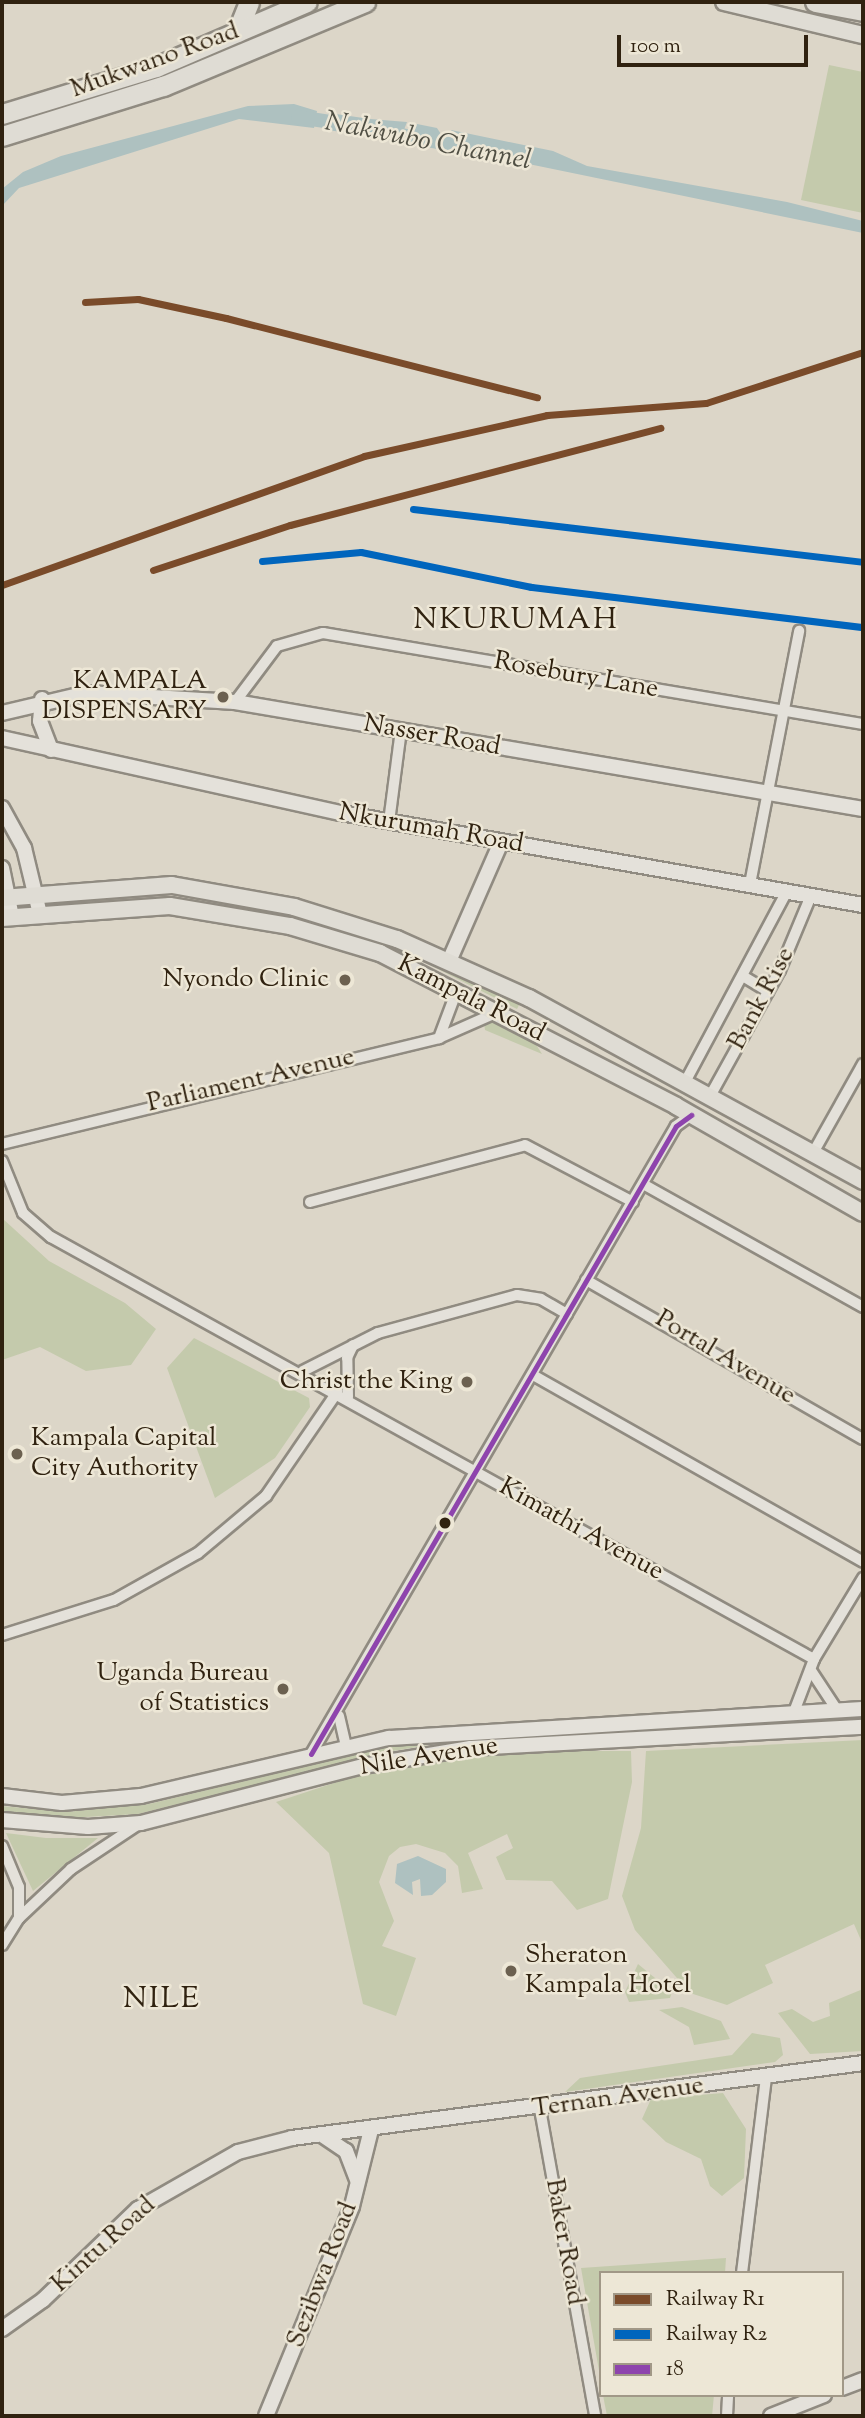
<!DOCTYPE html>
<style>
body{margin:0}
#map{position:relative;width:865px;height:2418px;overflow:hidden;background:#dcd6c8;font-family:"Sorts Mill Goudy",serif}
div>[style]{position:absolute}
.green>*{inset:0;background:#c4caac}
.water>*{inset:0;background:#aec1c0}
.canal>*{height:14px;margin:-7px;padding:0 7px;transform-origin:7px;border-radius:7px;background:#aec1c0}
.roads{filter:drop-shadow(2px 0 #908b81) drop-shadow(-2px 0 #908b81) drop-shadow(0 2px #908b81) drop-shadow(0 -2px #908b81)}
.street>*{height:10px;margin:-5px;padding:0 5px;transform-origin:5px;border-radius:5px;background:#e4e1da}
.secondary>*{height:14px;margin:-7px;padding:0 7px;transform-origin:7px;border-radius:7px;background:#e4e1da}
.primary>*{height:16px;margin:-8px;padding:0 8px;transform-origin:8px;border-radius:8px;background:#dfdcd4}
.highway>*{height:19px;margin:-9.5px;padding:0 9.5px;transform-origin:9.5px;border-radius:9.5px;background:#dfdcd4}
.bus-1>*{height:5px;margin:-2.5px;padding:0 2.5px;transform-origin:2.5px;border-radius:2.5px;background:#8e44ad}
.rail-1>*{height:7px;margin:-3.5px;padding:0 3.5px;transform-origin:3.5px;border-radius:3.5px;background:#7a4b2a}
.rail-2>*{height:7px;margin:-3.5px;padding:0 3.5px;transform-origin:3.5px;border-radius:3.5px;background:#0065bd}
.dots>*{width:19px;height:19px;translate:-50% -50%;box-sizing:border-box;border:4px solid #ede7d6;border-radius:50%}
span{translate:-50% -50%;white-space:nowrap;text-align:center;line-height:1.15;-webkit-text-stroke:5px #ede7d6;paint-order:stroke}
.street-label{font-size:26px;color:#302210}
.poi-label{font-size:26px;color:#302210}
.right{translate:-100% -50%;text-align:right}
.left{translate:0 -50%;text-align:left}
.water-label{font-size:28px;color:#504f44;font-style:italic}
.quarter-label{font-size:30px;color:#302210;letter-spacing:2px}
.frame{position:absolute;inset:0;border:4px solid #302210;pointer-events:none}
.legend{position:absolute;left:599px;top:2271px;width:245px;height:126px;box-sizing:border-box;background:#ede7d6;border:2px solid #a19887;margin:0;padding:9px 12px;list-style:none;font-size:21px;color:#302210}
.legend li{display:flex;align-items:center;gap:14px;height:35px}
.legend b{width:35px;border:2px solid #a19887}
.scale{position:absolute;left:617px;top:35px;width:191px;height:32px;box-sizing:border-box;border:4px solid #302210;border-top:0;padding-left:9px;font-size:21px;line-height:24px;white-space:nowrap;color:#302210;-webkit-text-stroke:5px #ede7d6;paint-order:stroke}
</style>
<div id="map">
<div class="green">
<div style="clip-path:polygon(829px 65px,863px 72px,863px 213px,801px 200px)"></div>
<div style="clip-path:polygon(346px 929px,414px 951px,520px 1003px,517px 1009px,426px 963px,345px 936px)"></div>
<div style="clip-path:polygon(483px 1015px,530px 1035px,542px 1054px,485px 1030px)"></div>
<div style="clip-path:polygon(2px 1218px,49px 1261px,125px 1303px,156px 1329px,131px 1365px,86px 1371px,40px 1347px,2px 1360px)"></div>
<div style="clip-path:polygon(194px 1338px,309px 1398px,310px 1407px,275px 1458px,215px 1498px,167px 1368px)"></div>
<div style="clip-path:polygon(863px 1714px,863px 1720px,471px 1738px,381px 1753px,138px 1814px,51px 1819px,2px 1813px,2px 1806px,66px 1812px,149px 1804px,411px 1741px)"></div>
<div style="clip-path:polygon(863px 1740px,863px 1945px,854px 1924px,765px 1965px,773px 1983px,727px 2005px,690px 1993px,635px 1930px,622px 1896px,641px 1828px,646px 1751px)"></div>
<div style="clip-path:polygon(493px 1751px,631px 1751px,632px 1782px,608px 1899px,577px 1910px,552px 1881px,506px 1880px,496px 1857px,513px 1848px,507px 1834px,468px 1853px,483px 1889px,462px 1893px,458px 1866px,445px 1853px,416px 1844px,400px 1847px,389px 1856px,379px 1882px,394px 1921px,382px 1946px,416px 1958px,396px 2016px,363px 2004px,329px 1853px,276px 1802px,395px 1763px)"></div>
<div style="clip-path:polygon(6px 1833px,46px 1838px,98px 1838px,33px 1891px)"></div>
<div style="clip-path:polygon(638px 1964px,672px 1992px,670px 1998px,629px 2002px,625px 1992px)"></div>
<div style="clip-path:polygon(863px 1989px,863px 2051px,810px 2054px,778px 2013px,792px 2009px,813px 2022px,830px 2016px,829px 2003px)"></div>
<div style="clip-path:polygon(682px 2007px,721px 2021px,730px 2039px,694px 2045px,689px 2027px,659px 2010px)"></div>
<div style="clip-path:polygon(752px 2033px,780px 2038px,783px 2055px,775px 2062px,565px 2092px,580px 2078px,732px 2055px)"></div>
<div style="clip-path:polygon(723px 2093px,746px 2129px,744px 2178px,722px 2196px,710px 2186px,701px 2159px,666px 2142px,642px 2119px,651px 2099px)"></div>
<div style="clip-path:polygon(726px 2258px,725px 2273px,601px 2273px,601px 2382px,581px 2268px)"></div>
<div style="clip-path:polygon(603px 2395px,714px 2395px,712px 2416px,607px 2416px)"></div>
</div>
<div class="water">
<div style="clip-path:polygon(294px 104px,317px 111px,314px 128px,239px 119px,19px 188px,2px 206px,2px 189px,23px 172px,61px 156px,248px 106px)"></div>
<div style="clip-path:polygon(329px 113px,370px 119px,407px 122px,400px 140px,327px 130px)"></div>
<div style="clip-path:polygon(417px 124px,437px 128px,450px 148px,410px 142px)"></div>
<div style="clip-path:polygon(451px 130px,553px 151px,587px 166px,787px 202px,863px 221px,863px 233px,461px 150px)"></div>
<div style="clip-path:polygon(418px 1856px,446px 1869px,446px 1882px,432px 1895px,421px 1896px,420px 1879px,412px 1882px,413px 1895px,395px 1883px,397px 1864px)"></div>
</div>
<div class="canal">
<div style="left:298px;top:117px;width:47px;rotate:8.7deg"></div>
<div style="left:385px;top:132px;width:92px;rotate:10.7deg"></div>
</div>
<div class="roads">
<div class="street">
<div style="left:235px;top:702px;width:70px;rotate:-53.1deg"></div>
<div style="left:277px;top:646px;width:48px;rotate:-15.8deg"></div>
<div style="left:323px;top:633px;width:548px;rotate:9.57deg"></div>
<div style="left:389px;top:822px;width:93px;rotate:-82.6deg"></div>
<div style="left:750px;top:884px;width:258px;rotate:-79deg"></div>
<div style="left:746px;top:978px;width:26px;rotate:31deg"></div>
<div style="left:439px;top:1038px;width:51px;rotate:-69.4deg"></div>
<div style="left:684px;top:1084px;width:219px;rotate:-61.9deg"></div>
<div style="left:709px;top:1098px;width:146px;rotate:-61deg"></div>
<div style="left:780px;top:970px;width:78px;rotate:-67.4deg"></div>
<div style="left:2px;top:1144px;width:450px;rotate:-13.6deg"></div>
<div style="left:439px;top:1038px;width:64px;rotate:-23.8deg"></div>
<div style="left:813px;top:1153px;width:102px;rotate:-60.7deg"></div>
<div style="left:2px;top:1161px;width:56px;rotate:68deg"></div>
<div style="left:23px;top:1213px;width:37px;rotate:41deg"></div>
<div style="left:51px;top:1237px;width:872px;rotate:28.95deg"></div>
<div style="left:643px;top:1184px;width:252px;rotate:29.2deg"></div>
<div style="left:310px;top:1202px;width:222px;rotate:-14.8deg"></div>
<div style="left:525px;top:1145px;width:122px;rotate:27.8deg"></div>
<div style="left:586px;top:1280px;width:319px;rotate:29.9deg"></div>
<div style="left:303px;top:1371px;width:84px;rotate:-26.9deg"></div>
<div style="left:378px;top:1333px;width:144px;rotate:-15.3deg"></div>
<div style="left:517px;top:1295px;width:24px;rotate:9deg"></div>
<div style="left:541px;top:1299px;width:30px;rotate:30deg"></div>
<div style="left:533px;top:1375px;width:379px;rotate:29.5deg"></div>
<div style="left:348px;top:1397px;width:39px;rotate:-91deg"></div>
<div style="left:347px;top:1358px;width:14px;rotate:-65deg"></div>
<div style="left:2px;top:1635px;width:117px;rotate:-17.4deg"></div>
<div style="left:114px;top:1600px;width:96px;rotate:-29.2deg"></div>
<div style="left:198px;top:1553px;width:89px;rotate:-40deg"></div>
<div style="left:266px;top:1496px;width:127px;rotate:-55.6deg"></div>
<div style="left:812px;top:1672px;width:45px;rotate:56.7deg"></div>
<div style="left:794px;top:1712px;width:57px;rotate:-69.3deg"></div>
<div style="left:814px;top:1659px;width:95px;rotate:-58.8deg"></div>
<div style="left:339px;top:1716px;width:31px;rotate:77deg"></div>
<div style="left:311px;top:1754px;width:726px;rotate:-59.83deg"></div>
<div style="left:676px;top:1126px;width:19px;rotate:-36deg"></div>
<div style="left:2px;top:1846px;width:44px;rotate:67.5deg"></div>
<div style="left:19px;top:1887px;width:31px;rotate:90deg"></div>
<div style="left:2px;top:1945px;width:32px;rotate:-58deg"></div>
<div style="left:19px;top:1918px;width:71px;rotate:-43.3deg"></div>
<div style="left:71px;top:1869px;width:78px;rotate:-33.5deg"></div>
<div style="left:540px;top:2109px;width:312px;rotate:79.8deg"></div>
<div style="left:742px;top:2273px;width:196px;rotate:-83deg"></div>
<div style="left:727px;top:2416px;width:21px;rotate:-87deg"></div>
</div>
<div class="secondary">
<div style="left:42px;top:699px;width:22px;rotate:95deg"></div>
<div style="left:40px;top:721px;width:31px;rotate:69deg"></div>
<div style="left:2px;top:713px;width:87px;rotate:-13.2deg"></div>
<div style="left:87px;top:693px;width:148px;rotate:3.5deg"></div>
<div style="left:235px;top:702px;width:637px;rotate:9.67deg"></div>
<div style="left:2px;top:738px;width:347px;rotate:12.5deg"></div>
<div style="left:341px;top:813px;width:530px;rotate:10deg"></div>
<div style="left:2px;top:808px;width:46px;rotate:61.2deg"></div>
<div style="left:24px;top:848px;width:68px;rotate:76.4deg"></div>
<div style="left:2px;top:868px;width:50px;rotate:78.5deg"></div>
<div style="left:450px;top:959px;width:128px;rotate:-66.4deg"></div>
<div style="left:2px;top:1796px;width:60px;rotate:6.7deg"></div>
<div style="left:62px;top:1803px;width:79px;rotate:-5.1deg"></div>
<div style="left:141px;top:1796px;width:255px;rotate:-13.2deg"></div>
<div style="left:389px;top:1738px;width:475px;rotate:-3.5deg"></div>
<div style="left:2px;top:1820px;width:86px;rotate:4.7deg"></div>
<div style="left:88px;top:1827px;width:53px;rotate:-4.3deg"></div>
<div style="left:141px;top:1823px;width:229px;rotate:-14.4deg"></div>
<div style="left:363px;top:1766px;width:109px;rotate:-9.5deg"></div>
<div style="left:471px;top:1748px;width:393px;rotate:-3.1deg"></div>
<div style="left:322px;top:2135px;width:29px;rotate:34deg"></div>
<div style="left:346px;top:2151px;width:31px;rotate:69deg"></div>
<div style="left:2px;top:2329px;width:50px;rotate:-35.3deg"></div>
<div style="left:43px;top:2300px;width:132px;rotate:-43.8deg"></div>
<div style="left:138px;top:2209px;width:115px;rotate:-29.7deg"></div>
<div style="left:238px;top:2152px;width:56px;rotate:-14.5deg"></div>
<div style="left:292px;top:2138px;width:576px;rotate:-7.48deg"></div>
<div style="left:842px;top:2388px;width:22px;rotate:-21deg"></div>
<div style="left:266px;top:2416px;width:227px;rotate:-67.7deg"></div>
<div style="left:352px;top:2206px;width:78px;rotate:-76deg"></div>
<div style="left:771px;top:2416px;width:57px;rotate:-21.6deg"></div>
</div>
<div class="primary">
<div style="left:724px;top:2px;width:143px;rotate:13.4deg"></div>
<div style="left:2px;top:898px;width:170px;rotate:-4.4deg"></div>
<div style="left:172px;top:885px;width:124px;rotate:10.2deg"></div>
<div style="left:294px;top:907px;width:108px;rotate:17.3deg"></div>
<div style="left:397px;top:939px;width:145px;rotate:24.1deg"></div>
<div style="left:529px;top:998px;width:381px;rotate:28.7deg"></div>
<div style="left:2px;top:918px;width:168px;rotate:-4.1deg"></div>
<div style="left:170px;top:906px;width:122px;rotate:9.5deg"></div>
<div style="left:290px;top:926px;width:94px;rotate:16.7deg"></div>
<div style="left:380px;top:953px;width:333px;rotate:27.3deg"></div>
<div style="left:676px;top:1106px;width:215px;rotate:29.8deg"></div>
</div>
<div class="highway">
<div style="left:815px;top:2px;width:49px;rotate:10.6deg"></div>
<div style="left:237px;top:32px;width:32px;rotate:-68deg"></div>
<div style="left:2px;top:114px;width:161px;rotate:-17deg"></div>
<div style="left:156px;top:67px;width:164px;rotate:-23.3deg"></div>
<div style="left:2px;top:136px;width:169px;rotate:-17.3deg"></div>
<div style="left:163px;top:86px;width:219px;rotate:-22.6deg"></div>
</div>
</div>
<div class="bus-1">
<div style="left:311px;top:1754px;width:726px;rotate:-59.83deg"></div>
<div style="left:676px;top:1126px;width:19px;rotate:-36deg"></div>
</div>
<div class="rail-1">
<div style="left:85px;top:302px;width:53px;rotate:-3.2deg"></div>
<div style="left:138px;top:299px;width:90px;rotate:12.2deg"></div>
<div style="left:226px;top:318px;width:321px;rotate:14.3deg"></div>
<div style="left:153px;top:570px;width:144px;rotate:-18.2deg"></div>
<div style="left:290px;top:525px;width:383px;rotate:-14.7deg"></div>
<div style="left:2px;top:585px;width:384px;rotate:-19.6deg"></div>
<div style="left:364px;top:456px;width:188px;rotate:-12.6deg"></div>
<div style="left:547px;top:415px;width:159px;rotate:-4.3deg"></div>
<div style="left:706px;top:403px;width:165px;rotate:-18deg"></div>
</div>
<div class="rail-2">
<div style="left:413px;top:509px;width:453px;rotate:6.7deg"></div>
<div style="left:262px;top:561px;width:99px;rotate:-5.2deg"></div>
<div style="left:361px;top:552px;width:174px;rotate:11.6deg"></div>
<div style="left:531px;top:587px;width:334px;rotate:6.9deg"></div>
</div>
<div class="dots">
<div style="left:223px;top:697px;background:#6c6150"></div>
<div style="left:345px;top:980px;background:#6c6150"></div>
<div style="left:467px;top:1382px;background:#6c6150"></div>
<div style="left:17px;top:1454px;background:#6c6150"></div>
<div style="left:445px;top:1523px;background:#302210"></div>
<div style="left:283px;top:1689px;background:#6c6150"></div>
<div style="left:511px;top:1971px;background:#6c6150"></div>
</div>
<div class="street-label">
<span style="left:155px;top:61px;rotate:-20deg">Mukwano Road</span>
<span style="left:576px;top:676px;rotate:10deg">Rosebury Lane</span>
<span style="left:432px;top:736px;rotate:10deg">Nasser Road</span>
<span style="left:431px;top:829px;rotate:10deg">Nkurumah Road</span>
<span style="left:471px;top:999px;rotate:27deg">Kampala Road</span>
<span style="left:762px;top:999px;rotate:-62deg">Bank Rise</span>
<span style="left:251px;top:1081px;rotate:-13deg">Parliament Avenue</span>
<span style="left:725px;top:1358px;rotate:31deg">Portal Avenue</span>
<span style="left:581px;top:1530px;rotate:29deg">Kimathi Avenue</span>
<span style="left:429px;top:1757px;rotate:-9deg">Nile Avenue</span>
<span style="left:618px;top:2098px;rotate:-8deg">Ternan Avenue</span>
<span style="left:564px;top:2242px;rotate:80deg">Baker Road</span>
<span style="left:104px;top:2245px;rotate:-42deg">Kintu Road</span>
<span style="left:323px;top:2275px;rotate:-69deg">Sezibwa Road</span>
</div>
<div class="poi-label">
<span class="right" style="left:207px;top:697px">KAMPALA<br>DISPENSARY</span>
<span class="right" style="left:329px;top:980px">Nyondo Clinic</span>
<span class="right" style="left:453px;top:1382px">Christ the King</span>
<span class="left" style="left:31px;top:1454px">Kampala Capital<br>City Authority</span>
<span class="right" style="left:269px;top:1689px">Uganda Bureau<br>of Statistics</span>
<span class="left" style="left:525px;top:1971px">Sheraton<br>Kampala Hotel</span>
</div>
<div class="water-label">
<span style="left:428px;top:142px;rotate:11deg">Nakivubo Channel</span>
</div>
<div class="quarter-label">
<span style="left:516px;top:621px">NKURUMAH</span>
<span style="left:162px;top:2000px">NILE</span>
</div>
<div class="frame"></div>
<ul class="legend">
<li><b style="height:9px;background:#7a4b2a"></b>Railway R1</li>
<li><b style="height:9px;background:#0065bd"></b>Railway R2</li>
<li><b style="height:9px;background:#8e44ad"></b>18</li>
</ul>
<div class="scale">100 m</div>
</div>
